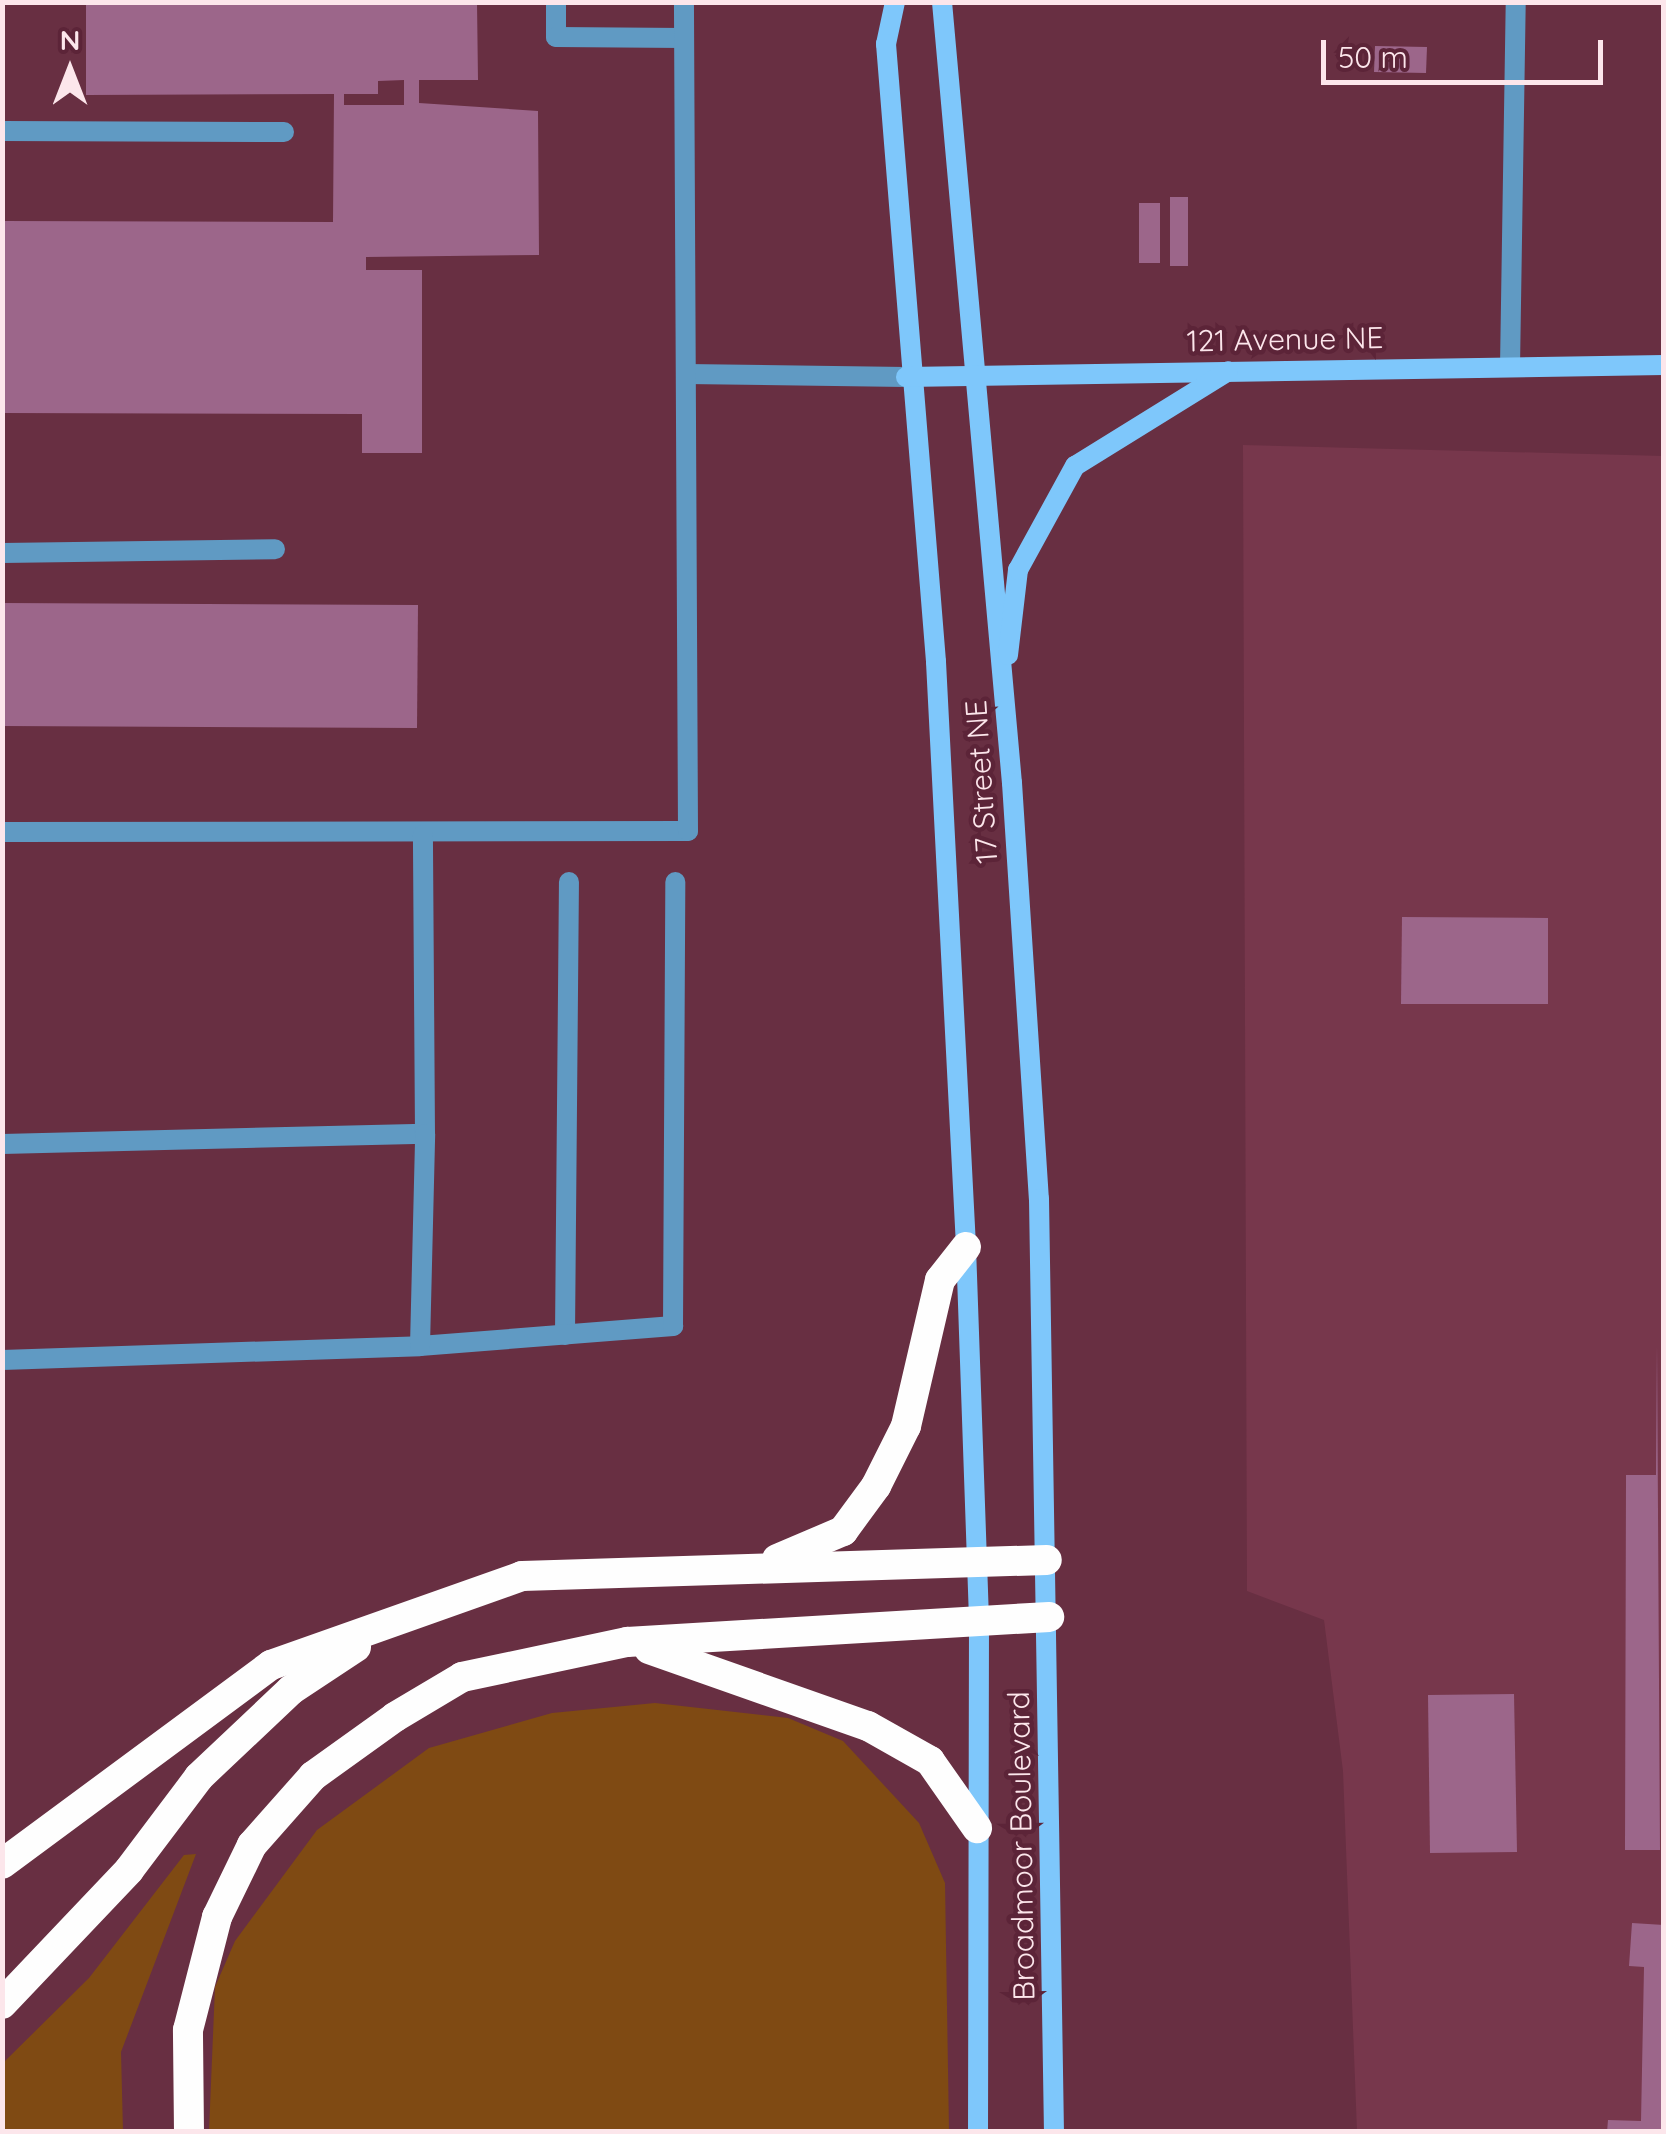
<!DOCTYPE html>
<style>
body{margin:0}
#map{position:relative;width:1666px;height:2134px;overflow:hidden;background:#682f42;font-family:Quicksand,sans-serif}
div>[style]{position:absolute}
.built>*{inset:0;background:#77374c}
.green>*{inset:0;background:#7f4a13}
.building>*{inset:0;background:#9c668a}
.lane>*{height:20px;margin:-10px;padding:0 10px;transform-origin:10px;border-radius:10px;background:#609ac3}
.secondary>*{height:20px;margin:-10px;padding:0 10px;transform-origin:10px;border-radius:10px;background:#7ec7fb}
.highway>*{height:30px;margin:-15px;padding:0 15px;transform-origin:15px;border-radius:15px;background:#fefefe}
span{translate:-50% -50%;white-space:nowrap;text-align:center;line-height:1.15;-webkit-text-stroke:9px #5c2438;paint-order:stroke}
.street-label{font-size:30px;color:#fce6eb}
.frame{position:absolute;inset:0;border:5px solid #fce6eb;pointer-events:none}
.north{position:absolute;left:20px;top:20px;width:100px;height:100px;-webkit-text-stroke:8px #5c2438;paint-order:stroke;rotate:0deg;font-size:28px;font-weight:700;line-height:40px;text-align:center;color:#fce6eb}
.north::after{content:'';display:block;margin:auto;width:35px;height:45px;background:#fce6eb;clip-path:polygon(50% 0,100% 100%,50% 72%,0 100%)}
.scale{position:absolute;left:1321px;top:40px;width:282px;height:45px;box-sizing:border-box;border:5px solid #fce6eb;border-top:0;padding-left:12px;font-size:30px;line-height:35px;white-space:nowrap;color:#fce6eb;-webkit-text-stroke:8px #5c2438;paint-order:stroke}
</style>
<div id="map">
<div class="built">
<div style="clip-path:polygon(1243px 445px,1663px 456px,1663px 2131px,1357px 2131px,1343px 1771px,1324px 1620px,1247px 1591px)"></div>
</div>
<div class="green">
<div style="clip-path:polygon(655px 1703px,788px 1718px,843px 1741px,919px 1823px,945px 1883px,949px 2131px,209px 2131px,215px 1987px,235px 1941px,317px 1830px,429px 1748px,552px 1713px)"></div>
<div style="clip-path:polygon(196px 1854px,121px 2052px,123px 2131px,3px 2131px,3px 2063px,89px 1978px,184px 1855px)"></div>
</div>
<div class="building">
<div style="clip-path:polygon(evenodd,86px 2px,477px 2px,478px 80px,419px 80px,419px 103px,538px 111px,539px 255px,366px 257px,366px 270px,422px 270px,422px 453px,362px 453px,362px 414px,2px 413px,2px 221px,333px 222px,334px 94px,86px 95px,86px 2px,404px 80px,404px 105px,344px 105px,344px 94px,378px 94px,378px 81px,404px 80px)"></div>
<div style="clip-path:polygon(1375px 46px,1427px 47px,1426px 73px,1374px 72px)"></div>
<div style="clip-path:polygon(1170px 197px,1188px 197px,1188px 266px,1170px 266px)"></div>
<div style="clip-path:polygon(1139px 203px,1160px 203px,1160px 263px,1139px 263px)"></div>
<div style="clip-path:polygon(2px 603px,418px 605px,417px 728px,2px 726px)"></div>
<div style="clip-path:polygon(1402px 917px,1548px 918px,1548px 1004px,1401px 1004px)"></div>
<div style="clip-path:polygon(1657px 1343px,1660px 1850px,1625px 1850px,1626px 1475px,1656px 1475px)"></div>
<div style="clip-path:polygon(1514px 1694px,1517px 1852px,1430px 1853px,1428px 1695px)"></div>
<div style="clip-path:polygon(1632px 1923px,1664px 1925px,1664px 2132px,1607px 2132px,1608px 2120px,1641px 2121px,1644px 1967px,1629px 1966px)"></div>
</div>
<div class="lane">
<div style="left:556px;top:2px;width:35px;rotate:90deg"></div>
<div style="left:556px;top:37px;width:128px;rotate:0.4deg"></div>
<div style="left:2px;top:131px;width:282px;rotate:0.2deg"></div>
<div style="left:1510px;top:367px;width:365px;rotate:-89.1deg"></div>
<div style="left:686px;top:374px;width:220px;rotate:0.8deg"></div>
<div style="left:2px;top:553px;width:273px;rotate:-0.8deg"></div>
<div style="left:2px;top:832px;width:686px;rotate:-0.08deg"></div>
<div style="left:688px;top:831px;width:829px;rotate:-90.28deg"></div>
<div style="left:2px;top:1144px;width:423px;rotate:-1.4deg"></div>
<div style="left:425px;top:1134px;width:299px;rotate:-90.4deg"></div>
<div style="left:565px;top:1335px;width:453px;rotate:-89.5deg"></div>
<div style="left:420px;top:1346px;width:254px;rotate:-4.5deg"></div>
<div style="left:673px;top:1326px;width:444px;rotate:-89.7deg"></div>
<div style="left:2px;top:1360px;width:418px;rotate:-1.9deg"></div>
<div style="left:420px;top:1346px;width:212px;rotate:-88.6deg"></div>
</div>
<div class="secondary">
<div style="left:895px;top:2px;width:43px;rotate:102.1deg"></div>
<div style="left:886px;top:44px;width:620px;rotate:85.37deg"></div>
<div style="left:936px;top:662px;width:586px;rotate:87.06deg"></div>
<div style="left:966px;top:1247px;width:373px;rotate:88deg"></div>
<div style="left:979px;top:1620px;width:512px;rotate:90.11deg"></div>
<div style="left:942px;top:2px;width:784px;rotate:84.88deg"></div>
<div style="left:1012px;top:783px;width:417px;rotate:86.3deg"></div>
<div style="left:1039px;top:1199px;width:933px;rotate:89.08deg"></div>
<div style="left:906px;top:377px;width:758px;rotate:-0.91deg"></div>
<div style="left:1008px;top:655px;width:86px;rotate:-83.3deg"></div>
<div style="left:1018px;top:570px;width:119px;rotate:-61.3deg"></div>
<div style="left:1075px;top:466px;width:180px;rotate:-31.8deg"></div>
</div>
<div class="highway">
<div style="left:777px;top:1559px;width:72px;rotate:-23deg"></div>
<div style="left:843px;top:1531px;width:56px;rotate:-53.7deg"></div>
<div style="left:876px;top:1486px;width:67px;rotate:-63.4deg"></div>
<div style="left:906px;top:1426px;width:150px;rotate:-76.9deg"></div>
<div style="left:940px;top:1280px;width:42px;rotate:-51.8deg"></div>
<div style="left:649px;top:1649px;width:232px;rotate:19.4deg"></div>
<div style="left:868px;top:1726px;width:71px;rotate:29.4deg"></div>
<div style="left:930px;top:1761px;width:82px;rotate:55deg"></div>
<div style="left:2px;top:1864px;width:335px;rotate:-36.5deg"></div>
<div style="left:271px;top:1665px;width:266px;rotate:-19.5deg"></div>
<div style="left:522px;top:1576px;width:525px;rotate:-1.75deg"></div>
<div style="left:2px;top:2004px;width:185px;rotate:-46.5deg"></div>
<div style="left:129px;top:1870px;width:116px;rotate:-53deg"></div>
<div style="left:199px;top:1777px;width:127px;rotate:-43.4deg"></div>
<div style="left:291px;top:1690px;width:78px;rotate:-33.5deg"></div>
<div style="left:189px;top:2132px;width:102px;rotate:-90.6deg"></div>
<div style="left:188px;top:2030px;width:117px;rotate:-75.6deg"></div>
<div style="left:217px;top:1917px;width:80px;rotate:-64.1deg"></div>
<div style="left:252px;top:1845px;width:92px;rotate:-48.5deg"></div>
<div style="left:313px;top:1776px;width:101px;rotate:-35.7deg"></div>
<div style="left:395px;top:1717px;width:78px;rotate:-30.8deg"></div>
<div style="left:462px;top:1677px;width:169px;rotate:-12deg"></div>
<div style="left:627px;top:1642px;width:423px;rotate:-3.4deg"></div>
</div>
<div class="street-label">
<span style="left:1285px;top:339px;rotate:-1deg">121 Avenue NE</span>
<span style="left:981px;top:782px;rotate:-94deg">17 Street NE</span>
<span style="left:1021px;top:1846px;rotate:-91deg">Broadmoor Boulevard</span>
</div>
<div class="frame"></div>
<div class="north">N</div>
<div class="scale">50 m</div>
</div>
